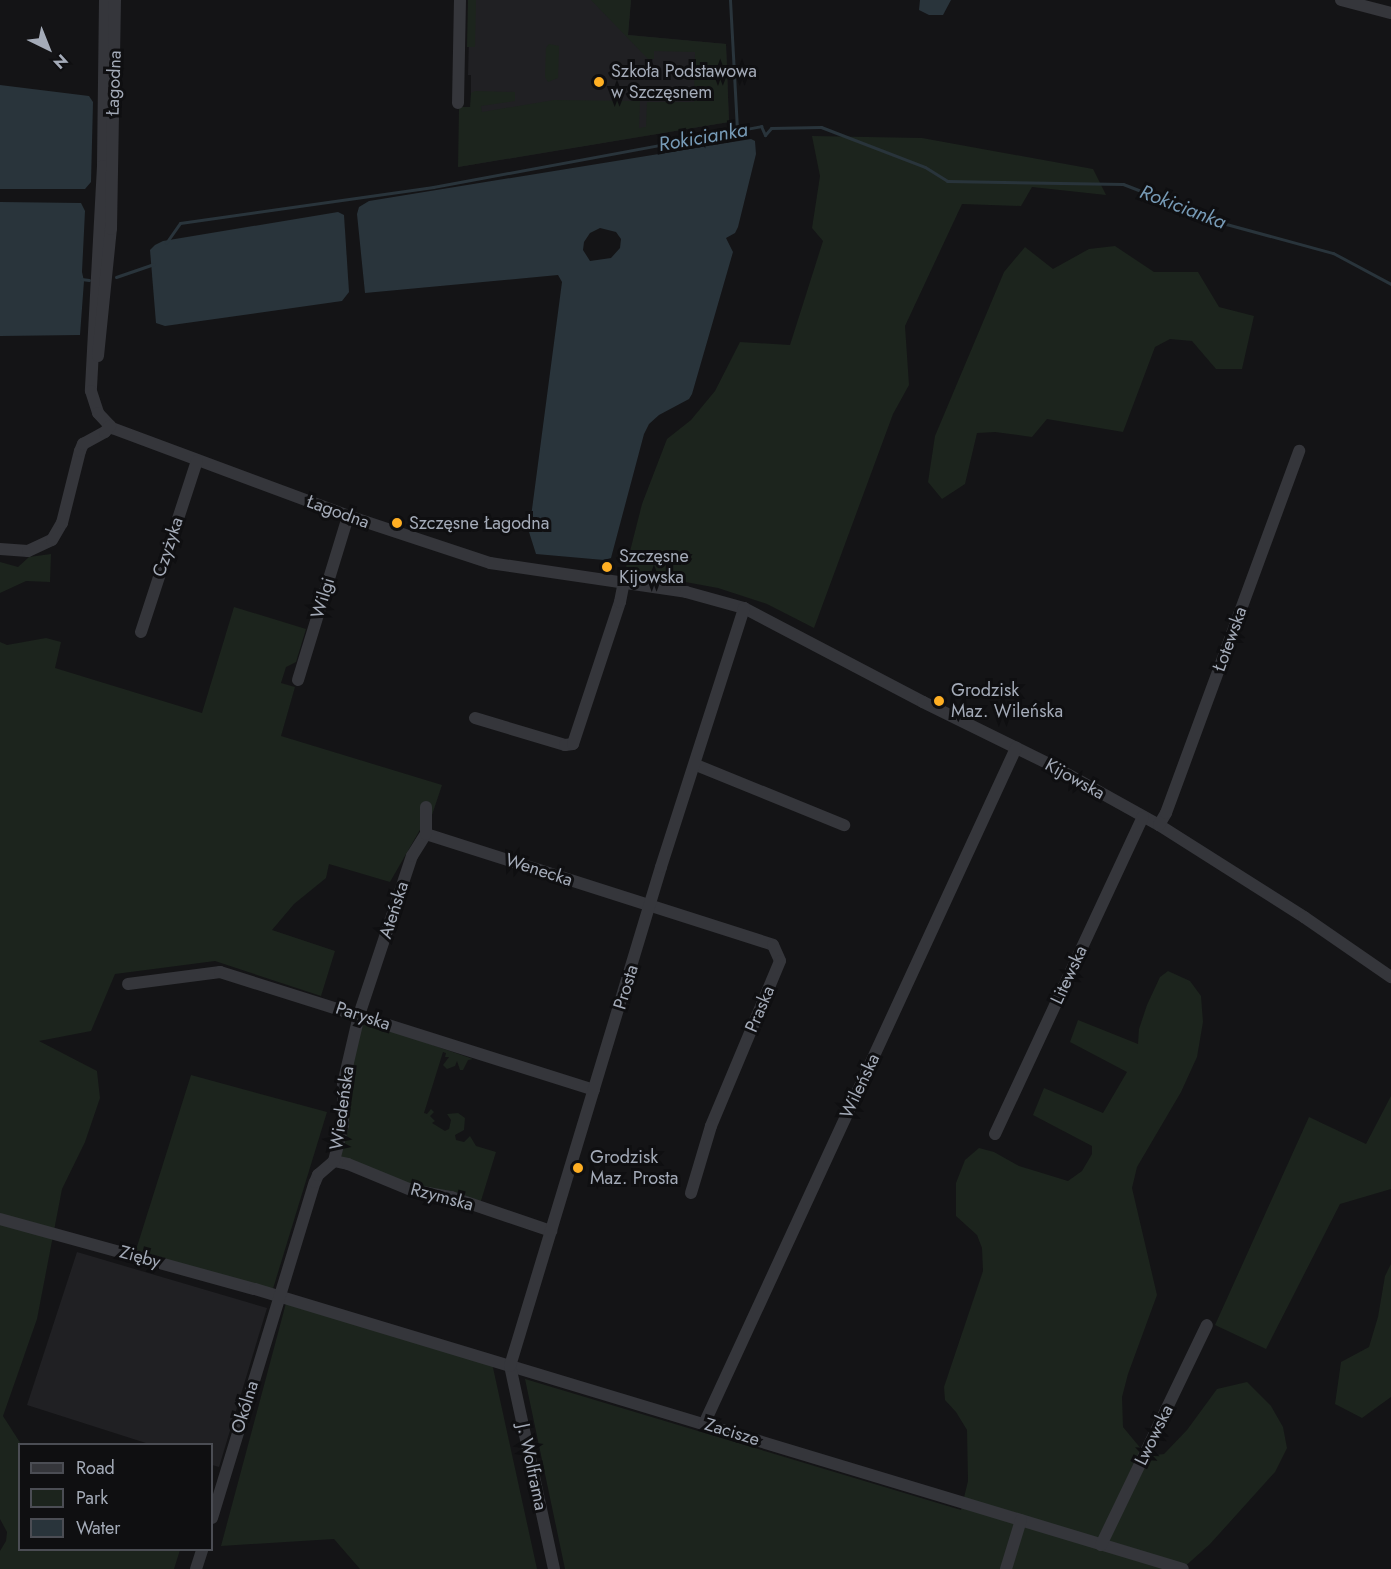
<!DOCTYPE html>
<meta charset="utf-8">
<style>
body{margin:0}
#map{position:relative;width:1391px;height:1569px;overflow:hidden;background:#141416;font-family:Jost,sans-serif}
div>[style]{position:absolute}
.built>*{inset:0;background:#202023}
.green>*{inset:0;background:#1c241d}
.water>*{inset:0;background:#29343b}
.stream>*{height:3px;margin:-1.5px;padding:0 1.5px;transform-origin:1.5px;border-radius:1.5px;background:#29343b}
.minor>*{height:12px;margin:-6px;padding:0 6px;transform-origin:6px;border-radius:6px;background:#35363b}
.dots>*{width:16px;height:16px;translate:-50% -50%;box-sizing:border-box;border:3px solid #0f0f11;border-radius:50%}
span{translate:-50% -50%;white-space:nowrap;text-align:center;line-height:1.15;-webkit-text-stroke:6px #0f0f11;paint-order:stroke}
.poi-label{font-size:18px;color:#a4abb8}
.left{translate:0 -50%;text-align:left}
.street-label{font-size:18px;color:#a4abb8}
.water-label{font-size:20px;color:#779bb7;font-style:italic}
.legend{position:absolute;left:18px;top:1443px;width:195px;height:108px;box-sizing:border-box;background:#0f0f11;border:2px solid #4b4d54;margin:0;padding:8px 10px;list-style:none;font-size:18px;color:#a4abb8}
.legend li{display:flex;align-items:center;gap:12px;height:30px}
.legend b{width:30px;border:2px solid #4b4d54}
.north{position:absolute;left:18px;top:18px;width:60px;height:60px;-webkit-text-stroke:4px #0f0f11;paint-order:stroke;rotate:137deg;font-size:16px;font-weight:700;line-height:24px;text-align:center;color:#a4abb8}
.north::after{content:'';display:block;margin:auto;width:21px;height:27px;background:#a4abb8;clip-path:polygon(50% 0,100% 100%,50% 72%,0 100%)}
</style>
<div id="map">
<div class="built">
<div style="clip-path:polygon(470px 0,631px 0,628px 35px,726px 44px,729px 122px,458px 167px,471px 107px,471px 75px,468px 75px)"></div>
<div style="clip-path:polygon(77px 1252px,267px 1308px,219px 1467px,212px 1465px,212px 1444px,149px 1444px,27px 1405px)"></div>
</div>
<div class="green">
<div style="clip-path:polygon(468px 0,476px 0,475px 47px,467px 47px)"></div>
<div style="clip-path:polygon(591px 0,631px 0,628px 35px,726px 44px,729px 122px,458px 167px,459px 107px,470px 107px,471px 93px,475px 91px,515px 92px,515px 101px,481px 106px,482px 112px,554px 100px,640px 101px,639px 128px,646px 127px,647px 102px,694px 102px,694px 99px,655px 98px,653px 95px,694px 96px,695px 52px,654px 51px,654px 59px,648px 59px)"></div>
<div style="clip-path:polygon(549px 44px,559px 46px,558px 78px,548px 82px,545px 77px,546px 48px)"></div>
<div style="clip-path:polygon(812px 136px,922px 138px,1093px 169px,1106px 195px,1032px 187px,1021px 206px,962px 204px,905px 326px,909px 385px,893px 414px,814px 628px,767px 604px,718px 588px,625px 571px,642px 504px,667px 439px,691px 420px,715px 391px,740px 342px,790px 345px,823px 241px,812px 228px,820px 176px)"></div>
<div style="clip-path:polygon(1115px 246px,1154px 272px,1198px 272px,1219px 307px,1254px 316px,1242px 369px,1216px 369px,1192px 341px,1170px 339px,1155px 347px,1123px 432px,1047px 419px,1032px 437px,995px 432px,977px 433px,965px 484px,942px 499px,928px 482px,935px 436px,1004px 272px,1025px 247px,1053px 269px,1089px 249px)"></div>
<div style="clip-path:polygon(51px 554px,50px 582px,26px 581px,0 593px,0 562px,18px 567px,29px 557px)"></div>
<div style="clip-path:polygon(234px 607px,306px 629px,296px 662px,286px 667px,281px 683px,295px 687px,281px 736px,442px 785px,432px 815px,421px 828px,390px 882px,329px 864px,326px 878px,294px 904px,272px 930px,335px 951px,321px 996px,215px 961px,115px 974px,91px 1031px,39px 1041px,97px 1071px,100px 1098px,85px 1142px,62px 1189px,37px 1319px,3px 1416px,21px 1444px,20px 1550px,180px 1550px,174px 1569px,0 1569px,0 1551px,6px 1541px,7px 1532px,0 1519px,0 642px,7px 645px,46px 638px,61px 642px,55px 668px,202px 713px)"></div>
<div style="clip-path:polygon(1168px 971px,1190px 981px,1201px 996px,1203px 1022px,1197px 1057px,1181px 1092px,1137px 1167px,1132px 1188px,1157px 1295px,1128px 1374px,1122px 1397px,1123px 1427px,1147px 1456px,1164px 1454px,1187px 1430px,1217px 1389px,1247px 1382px,1271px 1406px,1283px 1427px,1287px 1448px,1275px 1472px,1210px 1544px,1182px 1569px,565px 1569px,525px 1379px,961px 1510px,968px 1481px,967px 1430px,956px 1412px,945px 1400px,944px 1387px,983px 1271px,982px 1248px,977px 1235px,956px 1216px,956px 1183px,965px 1160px,979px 1148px,994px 1152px,1019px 1166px,1068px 1181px,1082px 1171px,1092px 1154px,1092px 1146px,1033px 1115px,1044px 1088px,1103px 1113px,1127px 1072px,1070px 1042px,1078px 1020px,1138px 1044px,1139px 1029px,1147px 1005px,1160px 977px)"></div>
<div style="clip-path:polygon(372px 1024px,473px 1059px,468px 1060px,463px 1070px,460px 1070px,457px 1061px,455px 1066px,447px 1069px,443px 1065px,449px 1057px,445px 1057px,446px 1053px,443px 1052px,424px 1113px,427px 1114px,431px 1109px,434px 1112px,430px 1116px,435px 1121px,432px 1123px,445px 1131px,449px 1129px,451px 1120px,447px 1114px,458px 1113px,465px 1118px,464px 1130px,455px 1135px,456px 1140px,464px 1142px,470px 1136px,476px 1146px,496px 1152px,480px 1204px,422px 1190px,341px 1157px,344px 1099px,362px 1025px)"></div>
<div style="clip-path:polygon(191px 1075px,327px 1112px,272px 1292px,135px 1253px)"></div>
<div style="clip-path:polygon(1391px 1096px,1391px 1189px,1340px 1204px,1266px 1349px,1215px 1325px,1309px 1117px,1366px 1144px)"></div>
<div style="clip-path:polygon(1391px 1264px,1391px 1397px,1362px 1418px,1335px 1404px,1341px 1362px,1369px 1347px,1378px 1317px,1385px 1276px)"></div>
<div style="clip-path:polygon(286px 1303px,492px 1363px,537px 1569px,360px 1569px,334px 1539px,221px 1546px)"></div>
</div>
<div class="water">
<div style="clip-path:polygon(920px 0,951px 0,943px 15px,929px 15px,919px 10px)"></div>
<div style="clip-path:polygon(0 85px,89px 96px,93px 102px,91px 182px,85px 189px,0 189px)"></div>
<div style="clip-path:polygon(evenodd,751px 139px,755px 141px,756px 154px,738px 227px,735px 233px,726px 238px,733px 252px,692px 394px,689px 399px,659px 415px,649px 424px,644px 434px,611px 558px,604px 560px,536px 554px,529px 532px,562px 282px,558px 275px,365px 293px,357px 214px,359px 207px,369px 201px,751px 139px,600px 228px,616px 232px,621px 239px,620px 248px,611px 258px,590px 261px,583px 250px,584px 242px,590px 233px,600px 228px)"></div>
<div style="clip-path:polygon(0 202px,81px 203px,85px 211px,82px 272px,84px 281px,80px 335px,0 336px)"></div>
<div style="clip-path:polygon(338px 212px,344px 215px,349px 292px,342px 301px,165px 326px,156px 323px,150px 250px,155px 245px,163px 241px)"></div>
</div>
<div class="stream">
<div style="left:730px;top:0;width:130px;rotate:86.9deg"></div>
<div style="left:166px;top:243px;width:24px;rotate:-55deg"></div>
<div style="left:180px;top:223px;width:256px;rotate:-8.1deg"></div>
<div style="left:433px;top:187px;width:334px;rotate:-10.5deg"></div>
<div style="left:761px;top:126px;width:10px;rotate:66deg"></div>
<div style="left:765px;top:135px;width:9px;rotate:-49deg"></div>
<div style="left:771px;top:128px;width:50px;rotate:-1.1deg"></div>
<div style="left:821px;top:127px;width:111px;rotate:21deg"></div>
<div style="left:925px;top:167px;width:26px;rotate:32deg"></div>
<div style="left:947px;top:181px;width:176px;rotate:1deg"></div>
<div style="left:1123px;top:184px;width:110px;rotate:21.2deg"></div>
<div style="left:1226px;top:224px;width:111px;rotate:15.2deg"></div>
<div style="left:1333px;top:253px;width:66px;rotate:28.1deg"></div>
<div style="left:116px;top:277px;width:40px;rotate:-18.9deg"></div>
<div style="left:81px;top:279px;width:8px;rotate:7deg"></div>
</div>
<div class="minor">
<div style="left:105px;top:0;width:166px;rotate:90.7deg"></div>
<div style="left:103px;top:166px;width:225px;rotate:93.1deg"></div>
<div style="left:91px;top:391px;width:23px;rotate:72deg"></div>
<div style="left:98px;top:413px;width:21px;rotate:47deg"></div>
<div style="left:112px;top:428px;width:252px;rotate:20.4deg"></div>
<div style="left:348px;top:516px;width:150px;rotate:18.3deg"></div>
<div style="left:490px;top:563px;width:198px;rotate:8.4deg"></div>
<div style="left:686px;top:592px;width:60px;rotate:15.4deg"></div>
<div style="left:744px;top:608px;width:202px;rotate:27.7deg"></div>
<div style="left:923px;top:702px;width:143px;rotate:26.2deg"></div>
<div style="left:1051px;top:765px;width:124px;rotate:29.1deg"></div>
<div style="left:1159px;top:825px;width:172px;rotate:32.4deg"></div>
<div style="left:1304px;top:917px;width:106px;rotate:34.6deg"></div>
<div style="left:1341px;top:0;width:52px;rotate:14.6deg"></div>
<div style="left:458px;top:103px;width:103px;rotate:-88.9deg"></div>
<div style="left:98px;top:356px;width:128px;rotate:-84.2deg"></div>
<div style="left:111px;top:229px;width:229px;rotate:-89deg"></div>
<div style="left:0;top:549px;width:28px;rotate:4deg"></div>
<div style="left:28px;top:551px;width:26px;rotate:-25deg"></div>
<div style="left:52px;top:540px;width:20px;rotate:-60deg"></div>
<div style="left:62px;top:523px;width:74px;rotate:-76deg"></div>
<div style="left:80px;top:451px;width:8px;rotate:-67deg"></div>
<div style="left:83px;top:444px;width:25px;rotate:-29deg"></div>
<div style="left:105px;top:432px;width:8px;rotate:-50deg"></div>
<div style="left:141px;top:632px;width:180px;rotate:-71.9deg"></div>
<div style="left:298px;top:680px;width:171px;rotate:-73deg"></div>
<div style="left:475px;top:718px;width:94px;rotate:16.7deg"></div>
<div style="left:565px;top:745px;width:8px;rotate:-7deg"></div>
<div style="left:573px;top:744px;width:150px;rotate:-71.7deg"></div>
<div style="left:620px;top:602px;width:20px;rotate:-79deg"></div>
<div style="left:696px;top:765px;width:160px;rotate:22.1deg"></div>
<div style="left:1159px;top:825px;width:14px;rotate:-60deg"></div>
<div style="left:1166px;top:813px;width:386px;rotate:-69.8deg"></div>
<div style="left:426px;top:834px;width:364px;rotate:17.7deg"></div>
<div style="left:773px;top:945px;width:17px;rotate:66deg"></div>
<div style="left:780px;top:961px;width:179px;rotate:112.7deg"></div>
<div style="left:711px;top:1126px;width:70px;rotate:106.6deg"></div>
<div style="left:128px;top:984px;width:93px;rotate:-7.4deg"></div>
<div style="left:220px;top:972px;width:392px;rotate:17.5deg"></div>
<div style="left:995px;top:1134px;width:350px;rotate:-65deg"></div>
<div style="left:334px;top:1161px;width:14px;rotate:12deg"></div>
<div style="left:348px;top:1164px;width:68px;rotate:22.4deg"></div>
<div style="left:411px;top:1190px;width:41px;rotate:9.9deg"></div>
<div style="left:451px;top:1197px;width:106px;rotate:18.8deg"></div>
<div style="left:0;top:1219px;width:264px;rotate:15.4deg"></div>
<div style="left:255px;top:1289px;width:969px;rotate:16.79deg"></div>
<div style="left:704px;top:1424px;width:745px;rotate:-65.22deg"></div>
<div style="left:212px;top:1518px;width:351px;rotate:-73deg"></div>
<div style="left:315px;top:1182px;width:8px;rotate:-67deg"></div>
<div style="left:318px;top:1175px;width:21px;rotate:-41deg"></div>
<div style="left:334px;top:1161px;width:38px;rotate:-76deg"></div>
<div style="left:343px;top:1124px;width:40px;rotate:-90deg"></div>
<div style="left:343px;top:1084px;width:71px;rotate:-76.9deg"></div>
<div style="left:359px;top:1015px;width:168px;rotate:-71.6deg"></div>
<div style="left:412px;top:856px;width:26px;rotate:-58deg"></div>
<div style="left:426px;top:834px;width:27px;rotate:-90deg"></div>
<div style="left:1101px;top:1545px;width:244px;rotate:-64.3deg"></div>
<div style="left:196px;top:1569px;width:20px;rotate:-72deg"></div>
<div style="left:554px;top:1569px;width:208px;rotate:-102.2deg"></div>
<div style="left:510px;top:1366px;width:521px;rotate:-73.16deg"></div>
<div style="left:661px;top:867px;width:272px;rotate:-72.2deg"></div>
<div style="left:1006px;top:1569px;width:51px;rotate:-73deg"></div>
</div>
<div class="dots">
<div style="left:599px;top:82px;background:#ffaf23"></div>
<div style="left:397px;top:523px;background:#ffaf23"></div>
<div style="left:607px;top:567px;background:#ffaf23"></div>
<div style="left:939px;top:701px;background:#ffaf23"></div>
<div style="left:578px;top:1168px;background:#ffaf23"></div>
</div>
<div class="poi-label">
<span class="left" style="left:611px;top:82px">Szkoła Podstawowa<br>w Szczęsnem</span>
<span class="left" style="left:409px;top:523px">Szczęsne Łagodna</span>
<span class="left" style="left:619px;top:567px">Szczęsne<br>Kijowska</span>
<span class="left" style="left:951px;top:701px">Grodzisk<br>Maz. Wileńska</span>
<span class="left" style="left:590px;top:1168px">Grodzisk<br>Maz. Prosta</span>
</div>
<div class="street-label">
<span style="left:114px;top:83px;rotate:-88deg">Łagodna</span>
<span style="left:338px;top:512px;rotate:20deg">Łagodna</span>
<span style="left:168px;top:547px;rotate:-72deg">Czyżyka</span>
<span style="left:323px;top:598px;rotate:-73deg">Wilgi</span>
<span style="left:1230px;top:639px;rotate:-70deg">Łotewska</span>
<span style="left:1075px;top:779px;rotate:29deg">Kijowska</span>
<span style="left:539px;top:870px;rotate:18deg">Wenecka</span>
<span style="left:394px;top:910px;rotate:-72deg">Ateńska</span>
<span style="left:1069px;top:975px;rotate:-65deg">Litewska</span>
<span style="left:626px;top:987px;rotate:-73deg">Prosta</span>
<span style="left:760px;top:1009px;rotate:-67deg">Praska</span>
<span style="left:363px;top:1016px;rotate:18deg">Paryska</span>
<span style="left:860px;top:1086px;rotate:-65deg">Wileńska</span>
<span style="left:342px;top:1108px;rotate:-82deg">Wiedeńska</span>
<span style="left:442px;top:1197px;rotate:15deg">Rzymska</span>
<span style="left:140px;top:1257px;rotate:15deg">Zięby</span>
<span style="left:245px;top:1407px;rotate:-73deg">Okólna</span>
<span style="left:732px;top:1432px;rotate:17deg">Zacisze</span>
<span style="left:1154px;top:1435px;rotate:-64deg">Lwowska</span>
<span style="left:532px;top:1467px;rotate:78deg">J. Wolframa</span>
</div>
<div class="water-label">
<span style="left:703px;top:137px;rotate:-10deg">Rokicianka</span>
<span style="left:1183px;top:207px;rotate:21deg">Rokicianka</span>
</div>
<ul class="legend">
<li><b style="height:8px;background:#35363b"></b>Road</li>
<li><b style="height:16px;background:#1c241d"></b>Park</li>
<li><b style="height:16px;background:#29343b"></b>Water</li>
</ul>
<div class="north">N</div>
</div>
